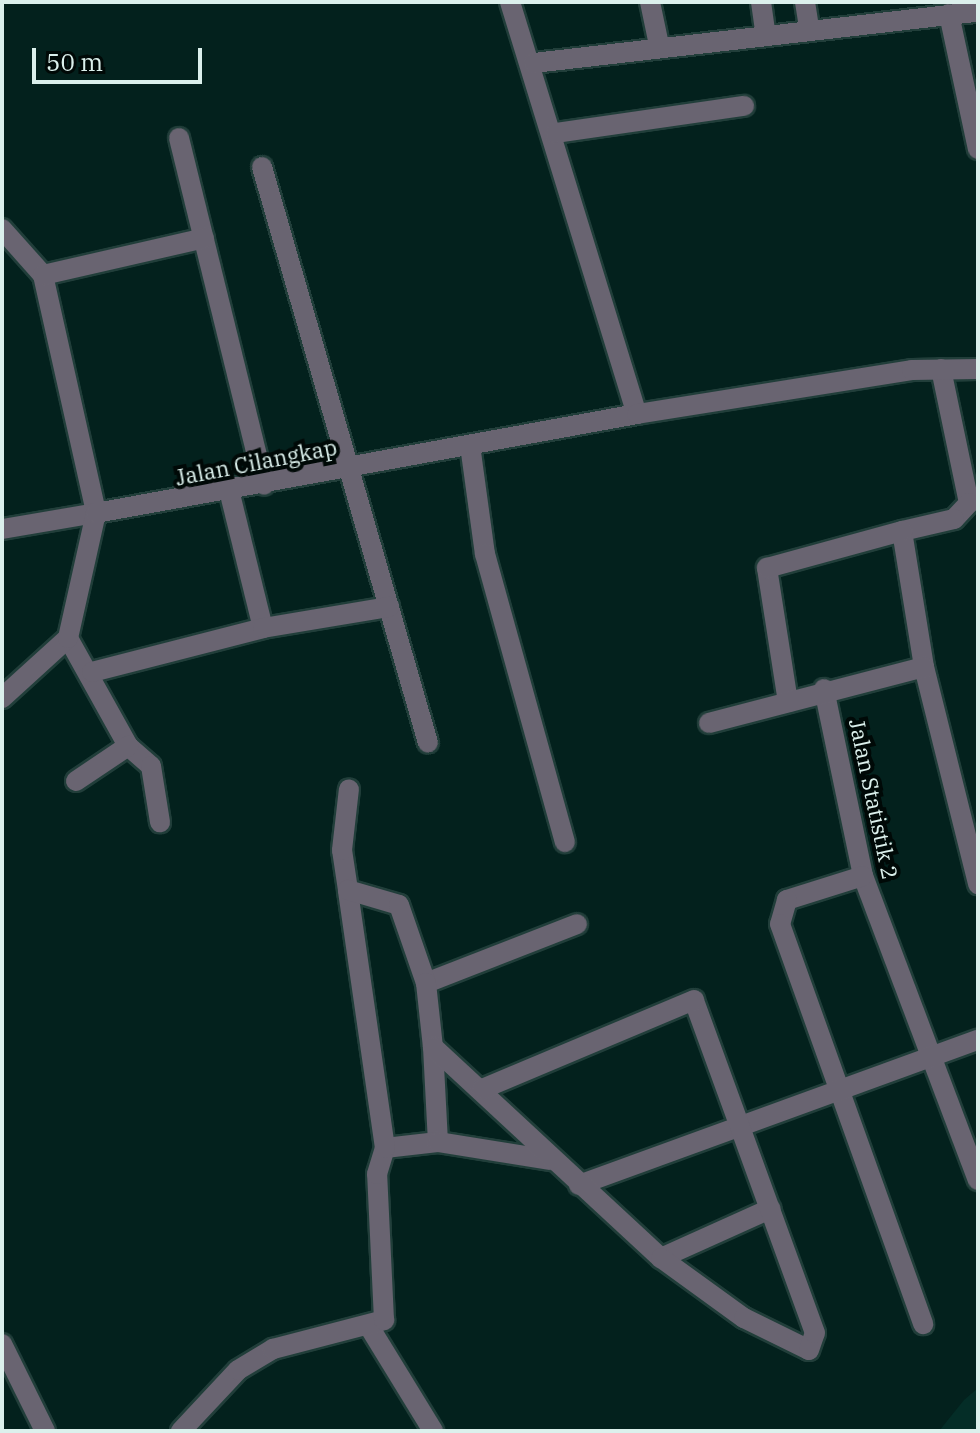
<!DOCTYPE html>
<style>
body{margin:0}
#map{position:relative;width:980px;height:1433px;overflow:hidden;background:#03211d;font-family:"IBM Plex Serif",serif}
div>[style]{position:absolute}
.built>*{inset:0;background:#042d27}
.roads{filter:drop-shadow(2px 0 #213e3a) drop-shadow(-2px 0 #213e3a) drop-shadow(0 2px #213e3a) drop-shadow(0 -2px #213e3a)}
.minor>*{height:20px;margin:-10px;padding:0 10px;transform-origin:10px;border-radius:10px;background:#696471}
span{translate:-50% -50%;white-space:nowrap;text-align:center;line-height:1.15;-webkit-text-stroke:8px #000907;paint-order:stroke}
.street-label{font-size:22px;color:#dbf0ec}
.frame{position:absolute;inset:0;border:4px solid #dbf0ec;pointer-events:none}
.scale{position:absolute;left:32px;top:48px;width:170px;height:36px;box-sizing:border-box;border:4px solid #dbf0ec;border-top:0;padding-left:10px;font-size:24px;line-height:28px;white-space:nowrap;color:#dbf0ec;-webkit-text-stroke:6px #000907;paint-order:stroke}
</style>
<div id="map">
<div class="built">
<div style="clip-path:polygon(978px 1388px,978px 1431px,939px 1431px,964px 1400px)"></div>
</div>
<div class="roads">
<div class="minor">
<div style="left:510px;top:2px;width:431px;rotate:72.9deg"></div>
<div style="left:650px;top:2px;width:44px;rotate:78.2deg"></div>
<div style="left:761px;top:2px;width:29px;rotate:82deg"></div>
<div style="left:805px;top:2px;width:24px;rotate:81deg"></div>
<div style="left:949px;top:14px;width:138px;rotate:77.9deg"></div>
<div style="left:534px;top:63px;width:447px;rotate:-6.6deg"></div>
<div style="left:556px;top:133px;width:190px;rotate:-8.2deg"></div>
<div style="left:179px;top:138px;width:357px;rotate:76.2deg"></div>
<div style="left:262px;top:167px;width:599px;rotate:73.92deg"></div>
<div style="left:2px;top:229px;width:62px;rotate:48.3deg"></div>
<div style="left:43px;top:275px;width:244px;rotate:77.4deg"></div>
<div style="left:96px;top:513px;width:95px;rotate:170.3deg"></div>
<div style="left:43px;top:275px;width:165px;rotate:-12.9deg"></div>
<div style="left:941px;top:369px;width:137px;rotate:78.2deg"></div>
<div style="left:969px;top:503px;width:22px;rotate:133deg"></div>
<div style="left:954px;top:519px;width:53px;rotate:167deg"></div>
<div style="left:902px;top:531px;width:138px;rotate:80.8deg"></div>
<div style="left:924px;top:667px;width:224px;rotate:76deg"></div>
<div style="left:470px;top:445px;width:110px;rotate:82.2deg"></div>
<div style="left:485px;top:554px;width:299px;rotate:74.5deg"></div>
<div style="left:230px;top:494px;width:138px;rotate:76.2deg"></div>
<div style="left:68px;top:638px;width:124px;rotate:60.9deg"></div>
<div style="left:128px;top:746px;width:30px;rotate:41deg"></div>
<div style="left:151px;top:766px;width:57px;rotate:80.9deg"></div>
<div style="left:92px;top:672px;width:177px;rotate:-14.4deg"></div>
<div style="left:263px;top:628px;width:128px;rotate:-9.5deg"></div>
<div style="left:824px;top:689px;width:191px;rotate:78.2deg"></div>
<div style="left:863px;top:876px;width:325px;rotate:69.3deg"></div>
<div style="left:2px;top:698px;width:89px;rotate:-42.3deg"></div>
<div style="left:68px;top:638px;width:128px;rotate:-77.4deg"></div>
<div style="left:96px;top:513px;width:550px;rotate:-10.37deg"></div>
<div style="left:637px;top:414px;width:278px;rotate:-9.1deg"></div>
<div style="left:912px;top:370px;width:66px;rotate:-0.9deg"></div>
<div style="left:788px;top:702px;width:136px;rotate:-98.9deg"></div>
<div style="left:767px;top:568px;width:140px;rotate:-15.3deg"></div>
<div style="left:709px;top:723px;width:222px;rotate:-14.6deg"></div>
<div style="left:76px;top:781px;width:63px;rotate:-33.9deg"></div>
<div style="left:863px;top:876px;width:80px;rotate:162.5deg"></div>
<div style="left:787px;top:900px;width:25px;rotate:106deg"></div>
<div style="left:780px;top:924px;width:425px;rotate:70.3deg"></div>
<div style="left:348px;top:890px;width:40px;rotate:-98.5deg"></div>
<div style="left:342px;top:850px;width:61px;rotate:-83.5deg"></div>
<div style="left:426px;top:983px;width:162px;rotate:-21.3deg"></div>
<div style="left:433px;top:1047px;width:95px;rotate:87deg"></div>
<div style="left:385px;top:1148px;width:53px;rotate:-6.5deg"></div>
<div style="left:438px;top:1142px;width:114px;rotate:9.1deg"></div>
<div style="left:579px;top:1185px;width:425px;rotate:-20deg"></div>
<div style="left:661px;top:1258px;width:120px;rotate:-24.2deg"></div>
<div style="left:370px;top:1328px;width:121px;rotate:58.5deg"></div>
<div style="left:2px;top:1344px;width:97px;rotate:63.7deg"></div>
<div style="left:181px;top:1431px;width:83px;rotate:-46.9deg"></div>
<div style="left:238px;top:1370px;width:41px;rotate:-31deg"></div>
<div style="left:273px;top:1349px;width:115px;rotate:-14.6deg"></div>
<div style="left:384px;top:1320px;width:146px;rotate:-92.7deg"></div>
<div style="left:377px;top:1174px;width:27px;rotate:-73deg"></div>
<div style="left:385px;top:1148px;width:261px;rotate:-98.2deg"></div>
<div style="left:348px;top:890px;width:53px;rotate:16.4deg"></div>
<div style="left:399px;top:905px;width:83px;rotate:70.9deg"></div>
<div style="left:426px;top:983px;width:64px;rotate:83.8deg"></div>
<div style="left:433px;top:1047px;width:311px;rotate:42.8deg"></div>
<div style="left:661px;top:1258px;width:102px;rotate:35.9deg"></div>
<div style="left:744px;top:1318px;width:72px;rotate:26.2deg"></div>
<div style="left:809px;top:1350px;width:18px;rotate:-71deg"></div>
<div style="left:815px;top:1333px;width:354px;rotate:-110deg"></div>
<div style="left:694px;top:1000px;width:230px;rotate:157.2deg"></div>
</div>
</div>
<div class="street-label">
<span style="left:256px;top:462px;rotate:-11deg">Jalan Cilangkap</span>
<span style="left:874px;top:799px;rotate:78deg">Jalan Statistik 2</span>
</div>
<div class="frame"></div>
<div class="scale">50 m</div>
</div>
